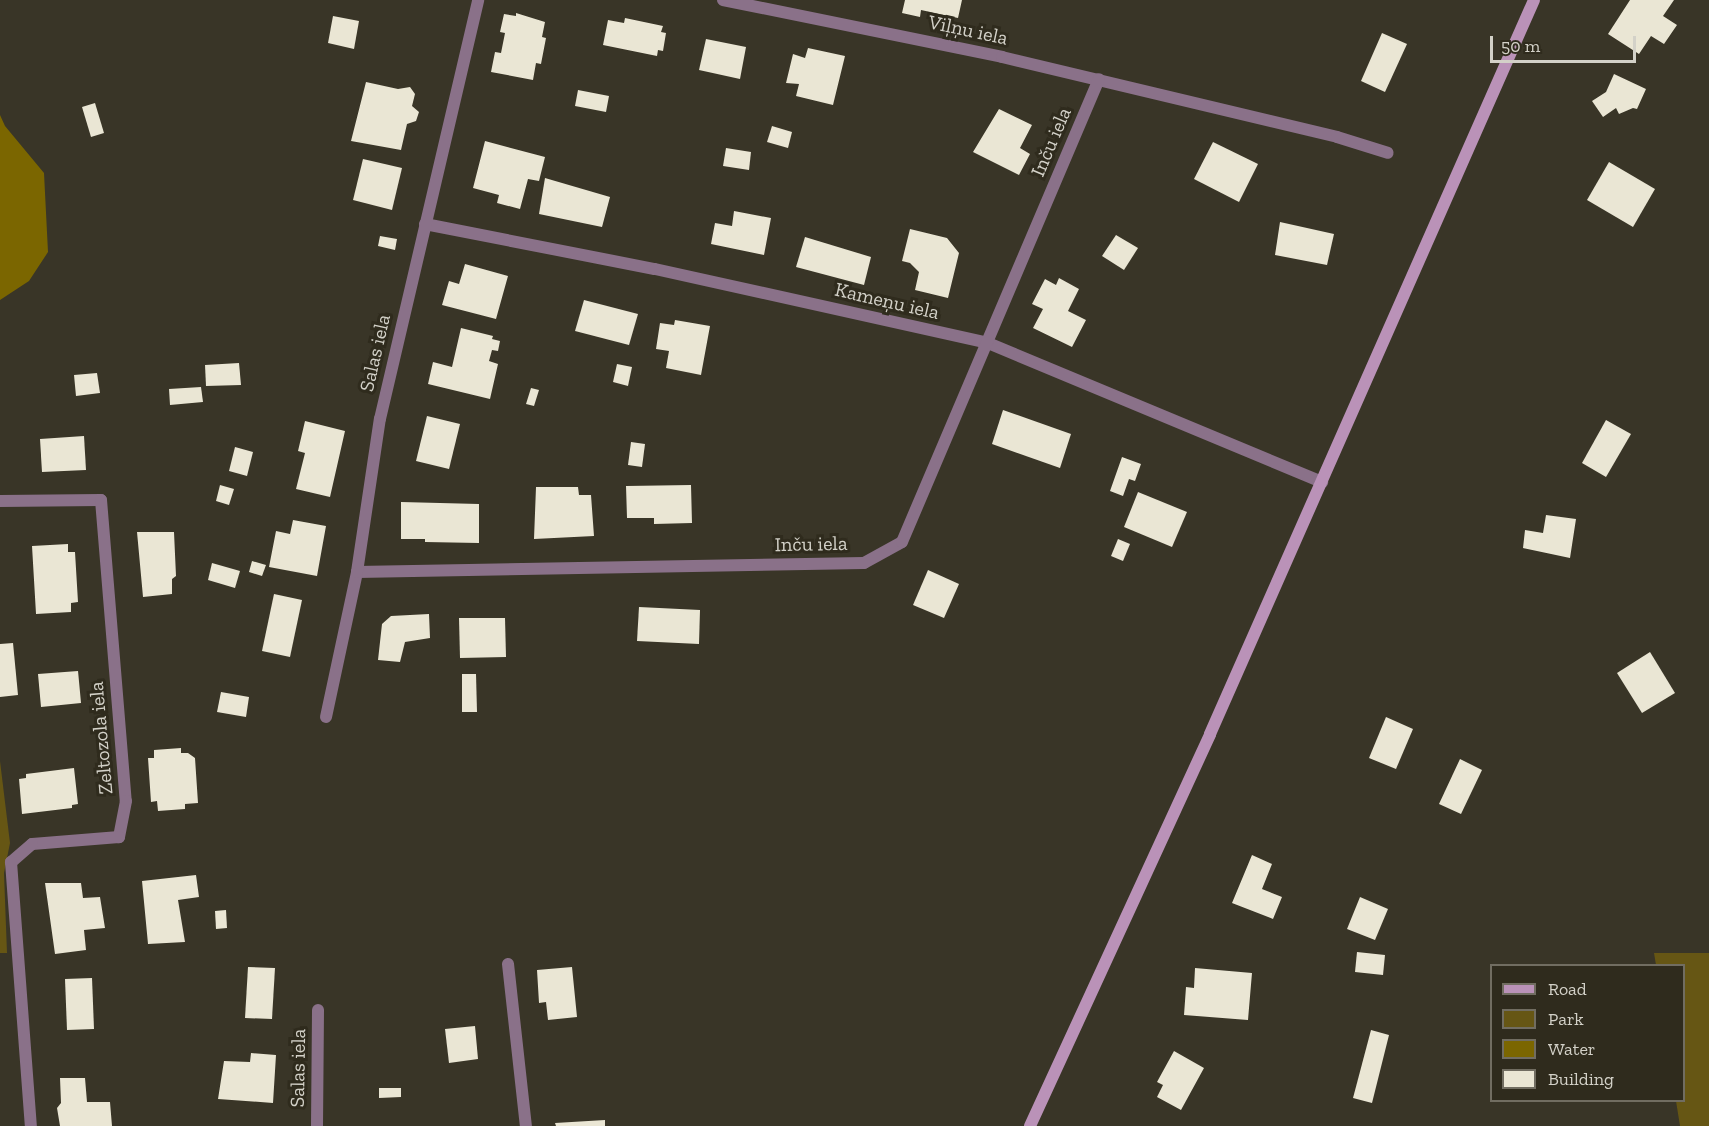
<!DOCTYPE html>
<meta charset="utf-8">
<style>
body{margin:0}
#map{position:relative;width:1709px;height:1126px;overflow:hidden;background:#393527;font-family:"Zilla Slab",serif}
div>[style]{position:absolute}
.green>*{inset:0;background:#665614}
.water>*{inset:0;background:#7b6600}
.building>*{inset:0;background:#eae6d4}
.street>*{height:12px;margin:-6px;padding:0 6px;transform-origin:6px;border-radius:6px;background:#8a7189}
.secondary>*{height:12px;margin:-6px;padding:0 6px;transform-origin:6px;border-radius:6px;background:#ba92b8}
span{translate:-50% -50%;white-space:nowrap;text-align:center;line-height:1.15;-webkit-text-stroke:6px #2f2b1d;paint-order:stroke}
.street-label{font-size:20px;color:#d3d1c8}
.legend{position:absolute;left:1490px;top:964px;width:195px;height:138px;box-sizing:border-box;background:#2f2b1d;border:2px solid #716d61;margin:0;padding:8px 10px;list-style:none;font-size:18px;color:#d3d1c8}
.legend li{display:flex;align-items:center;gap:12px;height:30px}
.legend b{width:30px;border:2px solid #716d61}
.scale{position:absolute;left:1490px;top:36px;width:146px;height:27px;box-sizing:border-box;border:3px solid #d3d1c8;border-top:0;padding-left:8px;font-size:18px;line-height:21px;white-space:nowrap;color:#d3d1c8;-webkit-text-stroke:4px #2f2b1d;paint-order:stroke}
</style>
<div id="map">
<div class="green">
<div style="clip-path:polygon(0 761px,10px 843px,4px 873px,7px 953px,0 953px)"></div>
<div style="clip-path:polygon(1654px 953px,1709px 953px,1709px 1126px,1680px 1126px,1676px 1101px,1684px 1100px,1684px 966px,1656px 965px)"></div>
</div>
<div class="water">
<div style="clip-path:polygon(0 115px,5px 126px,44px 173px,48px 252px,29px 281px,0 300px)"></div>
</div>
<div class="building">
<div style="clip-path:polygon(905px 0,962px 0,958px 18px,921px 10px,920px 17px,902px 13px)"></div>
<div style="clip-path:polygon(1630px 0,1674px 0,1663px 16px,1677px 25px,1664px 44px,1651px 36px,1639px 54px,1608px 34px)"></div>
<div style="clip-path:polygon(516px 13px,545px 22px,542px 37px,546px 38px,541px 64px,536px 63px,533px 80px,491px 72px,495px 52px,501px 53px,505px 33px,500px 32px,504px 14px,516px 16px)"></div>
<div style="clip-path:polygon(333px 16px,359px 21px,354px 49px,328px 43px)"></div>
<div style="clip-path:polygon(625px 18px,663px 26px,661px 32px,666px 33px,663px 51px,658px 50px,657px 56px,603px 45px,608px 20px,624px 23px)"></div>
<div style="clip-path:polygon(1382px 33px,1407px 44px,1385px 92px,1361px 81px)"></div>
<div style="clip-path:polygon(706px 39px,746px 47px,740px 79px,699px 70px)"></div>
<div style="clip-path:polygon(808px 48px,845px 56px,833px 105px,796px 96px,799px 84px,786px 83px,793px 54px,805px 58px)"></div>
<div style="clip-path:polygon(1614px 74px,1646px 89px,1637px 109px,1633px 108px,1619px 114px,1616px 108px,1603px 117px,1592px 101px,1606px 92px)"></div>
<div style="clip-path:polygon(366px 82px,398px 89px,410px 87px,415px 94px,412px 106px,419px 112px,416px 121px,407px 124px,401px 150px,351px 141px)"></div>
<div style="clip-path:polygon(578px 90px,609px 96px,606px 112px,575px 106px)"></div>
<div style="clip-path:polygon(95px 103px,104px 133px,91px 137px,82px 107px)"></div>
<div style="clip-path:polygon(999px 109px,1032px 125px,1020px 148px,1030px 154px,1019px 175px,973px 152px)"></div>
<div style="clip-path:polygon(772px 126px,792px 132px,788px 148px,767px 142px)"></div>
<div style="clip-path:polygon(485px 141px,545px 157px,539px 181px,528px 179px,520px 209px,497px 203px,499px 195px,473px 188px)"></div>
<div style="clip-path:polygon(1213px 142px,1258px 164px,1239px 202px,1194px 179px)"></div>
<div style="clip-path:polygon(726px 148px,751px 152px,749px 170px,723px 166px)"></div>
<div style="clip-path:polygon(363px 159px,402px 168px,392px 210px,353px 200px)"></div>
<div style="clip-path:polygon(1609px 162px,1655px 189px,1633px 227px,1587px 200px)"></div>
<div style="clip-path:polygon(545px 178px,610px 197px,602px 227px,539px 214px)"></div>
<div style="clip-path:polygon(734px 211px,771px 218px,764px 255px,711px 244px,715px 223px,732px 226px)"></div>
<div style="clip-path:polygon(1280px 222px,1334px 234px,1327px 265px,1275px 255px)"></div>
<div style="clip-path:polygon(910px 229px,947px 238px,959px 253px,948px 298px,915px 290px,919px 272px,910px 263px,902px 261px)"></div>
<div style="clip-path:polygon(1116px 235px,1138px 248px,1124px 270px,1102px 256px)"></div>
<div style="clip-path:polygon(380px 236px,397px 239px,395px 250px,378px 246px)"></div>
<div style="clip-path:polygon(805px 237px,871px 257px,864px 285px,796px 267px)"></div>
<div style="clip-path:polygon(465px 264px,508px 276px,496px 319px,442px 305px,449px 281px,459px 284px)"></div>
<div style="clip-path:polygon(1059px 278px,1079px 289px,1068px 311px,1086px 320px,1072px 347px,1033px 328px,1043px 309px,1032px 304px,1045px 279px,1056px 285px)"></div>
<div style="clip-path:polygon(584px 300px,638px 314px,629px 345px,575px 331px)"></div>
<div style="clip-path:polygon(675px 320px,710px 326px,701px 375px,666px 368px,669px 351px,656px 349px,660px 323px,674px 325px)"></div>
<div style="clip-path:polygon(461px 328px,493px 336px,492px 339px,500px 341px,498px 351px,492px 350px,489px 361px,498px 364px,490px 399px,428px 384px,433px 362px,452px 367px)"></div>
<div style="clip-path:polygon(239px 363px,241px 385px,206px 386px,205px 365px)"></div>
<div style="clip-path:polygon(617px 364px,632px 367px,628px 386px,613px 382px)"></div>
<div style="clip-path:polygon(97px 373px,100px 393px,76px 396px,74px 375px)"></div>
<div style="clip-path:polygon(201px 387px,203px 402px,170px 405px,169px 389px)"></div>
<div style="clip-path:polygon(531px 388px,539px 390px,534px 406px,526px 404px)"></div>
<div style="clip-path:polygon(1003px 410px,1071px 434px,1060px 468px,992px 444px)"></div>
<div style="clip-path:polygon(427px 416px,460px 424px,449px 469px,416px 461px)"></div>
<div style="clip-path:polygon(1606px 420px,1631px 434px,1606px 477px,1582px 463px)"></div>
<div style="clip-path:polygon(305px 421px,345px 431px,330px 497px,296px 489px,305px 453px,298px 451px)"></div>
<div style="clip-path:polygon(84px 436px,86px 470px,42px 472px,40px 439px)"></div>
<div style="clip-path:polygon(631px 442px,645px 444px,642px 467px,628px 465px)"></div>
<div style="clip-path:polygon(235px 447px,253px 452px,247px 476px,229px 471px)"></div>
<div style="clip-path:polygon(1122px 457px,1141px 464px,1135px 481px,1129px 479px,1123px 496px,1110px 491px)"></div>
<div style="clip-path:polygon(220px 485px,234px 489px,229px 505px,216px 501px)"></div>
<div style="clip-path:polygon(691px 485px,692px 523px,654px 524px,654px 518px,627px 518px,626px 486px)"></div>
<div style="clip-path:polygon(536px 487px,578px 487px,579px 495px,591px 495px,594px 536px,534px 539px)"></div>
<div style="clip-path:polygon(1138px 492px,1187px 512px,1172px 547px,1124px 527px)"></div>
<div style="clip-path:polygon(401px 502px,479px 504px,479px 543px,425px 542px,425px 539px,401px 539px)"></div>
<div style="clip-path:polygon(1546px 515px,1576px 519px,1570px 558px,1523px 548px,1525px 530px,1543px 533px)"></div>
<div style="clip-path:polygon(293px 520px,326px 526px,317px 576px,269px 567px,276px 531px,290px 534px)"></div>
<div style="clip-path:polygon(137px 532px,174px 532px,176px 576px,172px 579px,172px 594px,143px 597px)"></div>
<div style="clip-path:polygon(1118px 539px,1130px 544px,1123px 561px,1111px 556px)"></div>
<div style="clip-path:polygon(68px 544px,68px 552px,75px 552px,78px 602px,71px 603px,71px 612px,36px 614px,32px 546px)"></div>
<div style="clip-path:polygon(252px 561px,266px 565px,262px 576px,249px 572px)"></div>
<div style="clip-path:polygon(212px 563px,240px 571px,235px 588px,208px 580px)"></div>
<div style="clip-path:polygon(928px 570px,959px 584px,944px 618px,913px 605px)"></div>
<div style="clip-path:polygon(274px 594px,302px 600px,290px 657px,262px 651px)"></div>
<div style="clip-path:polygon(639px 607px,700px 610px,699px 644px,637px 641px)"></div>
<div style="clip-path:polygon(429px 614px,430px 638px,405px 642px,400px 662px,378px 660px,382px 624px,391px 616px)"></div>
<div style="clip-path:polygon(459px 618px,505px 618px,506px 657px,460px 658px)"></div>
<div style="clip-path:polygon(13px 643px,18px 695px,0 697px,0 644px)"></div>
<div style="clip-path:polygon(1650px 652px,1675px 693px,1642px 713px,1617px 673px)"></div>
<div style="clip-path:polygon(78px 671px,81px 703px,41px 707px,38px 674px)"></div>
<div style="clip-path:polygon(462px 674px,476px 674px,477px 712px,462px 712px)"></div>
<div style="clip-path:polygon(221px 692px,249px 697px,246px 717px,217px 712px)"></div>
<div style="clip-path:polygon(1386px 717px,1413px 729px,1396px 769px,1369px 758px)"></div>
<div style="clip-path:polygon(181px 748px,181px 753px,188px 753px,195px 758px,198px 803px,185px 804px,185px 809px,158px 811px,157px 801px,151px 802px,148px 758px,154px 758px,154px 750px)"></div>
<div style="clip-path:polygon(1460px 759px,1482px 770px,1461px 814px,1439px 804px)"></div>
<div style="clip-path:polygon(74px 768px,78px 804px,72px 805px,72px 808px,22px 814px,19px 779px,26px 778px,26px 774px)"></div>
<div style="clip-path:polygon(1252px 855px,1272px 864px,1262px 889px,1282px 897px,1273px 919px,1232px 903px)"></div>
<div style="clip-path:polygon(196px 875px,199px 897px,178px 900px,185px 942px,148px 944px,142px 881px)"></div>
<div style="clip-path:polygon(45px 883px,81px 883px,83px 898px,100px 897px,105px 928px,84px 930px,86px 950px,55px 954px)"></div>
<div style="clip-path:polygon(1360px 897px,1388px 909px,1375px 940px,1347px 929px)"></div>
<div style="clip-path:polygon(226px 910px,227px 928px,216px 929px,215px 911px)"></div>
<div style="clip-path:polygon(1357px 952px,1385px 955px,1383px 975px,1355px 972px)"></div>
<div style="clip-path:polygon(248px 967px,275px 968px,272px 1019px,245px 1018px)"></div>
<div style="clip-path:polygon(572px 967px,577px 1017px,548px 1020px,546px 1002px,539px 1003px,537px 970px)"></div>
<div style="clip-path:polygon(1195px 968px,1252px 973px,1248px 1020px,1184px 1015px,1186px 987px,1194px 988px)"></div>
<div style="clip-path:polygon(92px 978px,94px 1029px,67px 1030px,65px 979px)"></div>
<div style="clip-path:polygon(475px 1026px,478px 1059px,449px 1063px,445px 1029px)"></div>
<div style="clip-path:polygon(1371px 1030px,1389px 1035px,1372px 1103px,1353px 1098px)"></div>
<div style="clip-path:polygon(1174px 1051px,1204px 1068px,1181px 1110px,1157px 1097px,1163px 1085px,1157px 1082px)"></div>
<div style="clip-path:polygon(251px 1053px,276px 1055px,273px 1103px,218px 1099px,224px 1061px,250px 1062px)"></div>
<div style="clip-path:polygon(60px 1078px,85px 1078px,87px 1102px,110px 1102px,112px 1126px,60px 1126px,57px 1108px,61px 1103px)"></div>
<div style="clip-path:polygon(379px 1088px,401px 1088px,401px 1097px,379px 1098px)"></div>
<div style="clip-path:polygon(605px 1120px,605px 1126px,556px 1126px,555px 1123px)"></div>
</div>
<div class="street">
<div style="left:723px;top:0;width:285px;rotate:11.5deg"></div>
<div style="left:1002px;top:57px;width:344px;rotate:13.4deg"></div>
<div style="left:1337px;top:137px;width:53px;rotate:17.4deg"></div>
<div style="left:425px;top:224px;width:234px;rotate:11.1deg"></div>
<div style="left:655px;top:269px;width:341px;rotate:12.5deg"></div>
<div style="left:988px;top:343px;width:362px;rotate:22.6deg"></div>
<div style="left:0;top:501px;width:101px;rotate:-0.6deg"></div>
<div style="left:101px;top:500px;width:302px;rotate:85.3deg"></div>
<div style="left:126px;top:801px;width:37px;rotate:101deg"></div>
<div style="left:119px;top:837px;width:87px;rotate:175.4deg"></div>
<div style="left:32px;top:844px;width:28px;rotate:139deg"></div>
<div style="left:11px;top:862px;width:265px;rotate:85.7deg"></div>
<div style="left:357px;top:572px;width:507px;rotate:-1.02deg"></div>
<div style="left:864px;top:563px;width:43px;rotate:-28.9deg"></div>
<div style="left:902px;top:542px;width:503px;rotate:-66.95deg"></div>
<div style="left:326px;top:717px;width:148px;rotate:-77.9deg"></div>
<div style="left:357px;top:572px;width:155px;rotate:-81.5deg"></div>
<div style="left:380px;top:419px;width:430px;rotate:-76.8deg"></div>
<div style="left:508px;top:964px;width:163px;rotate:83.7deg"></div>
<div style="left:317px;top:1126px;width:116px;rotate:-89.5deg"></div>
</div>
<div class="secondary">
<div style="left:1030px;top:1126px;width:431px;rotate:-65.3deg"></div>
<div style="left:1210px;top:734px;width:802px;rotate:-66.18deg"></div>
</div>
<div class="street-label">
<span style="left:968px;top:30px;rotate:12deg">Viļņu iela</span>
<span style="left:1051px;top:142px;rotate:-67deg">Inču iela</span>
<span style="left:887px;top:301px;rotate:13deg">Kameņu iela</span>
<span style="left:375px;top:353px;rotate:-77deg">Salas iela</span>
<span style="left:811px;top:544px;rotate:-1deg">Inču iela</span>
<span style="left:101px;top:738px;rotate:-95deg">Zeltozola iela</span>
<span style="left:298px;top:1068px;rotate:-89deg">Salas iela</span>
</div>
<ul class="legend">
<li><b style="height:8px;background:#ba92b8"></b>Road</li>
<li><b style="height:16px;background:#665614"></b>Park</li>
<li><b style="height:16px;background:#7b6600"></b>Water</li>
<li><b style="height:16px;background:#eae6d4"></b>Building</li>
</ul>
<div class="scale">50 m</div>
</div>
